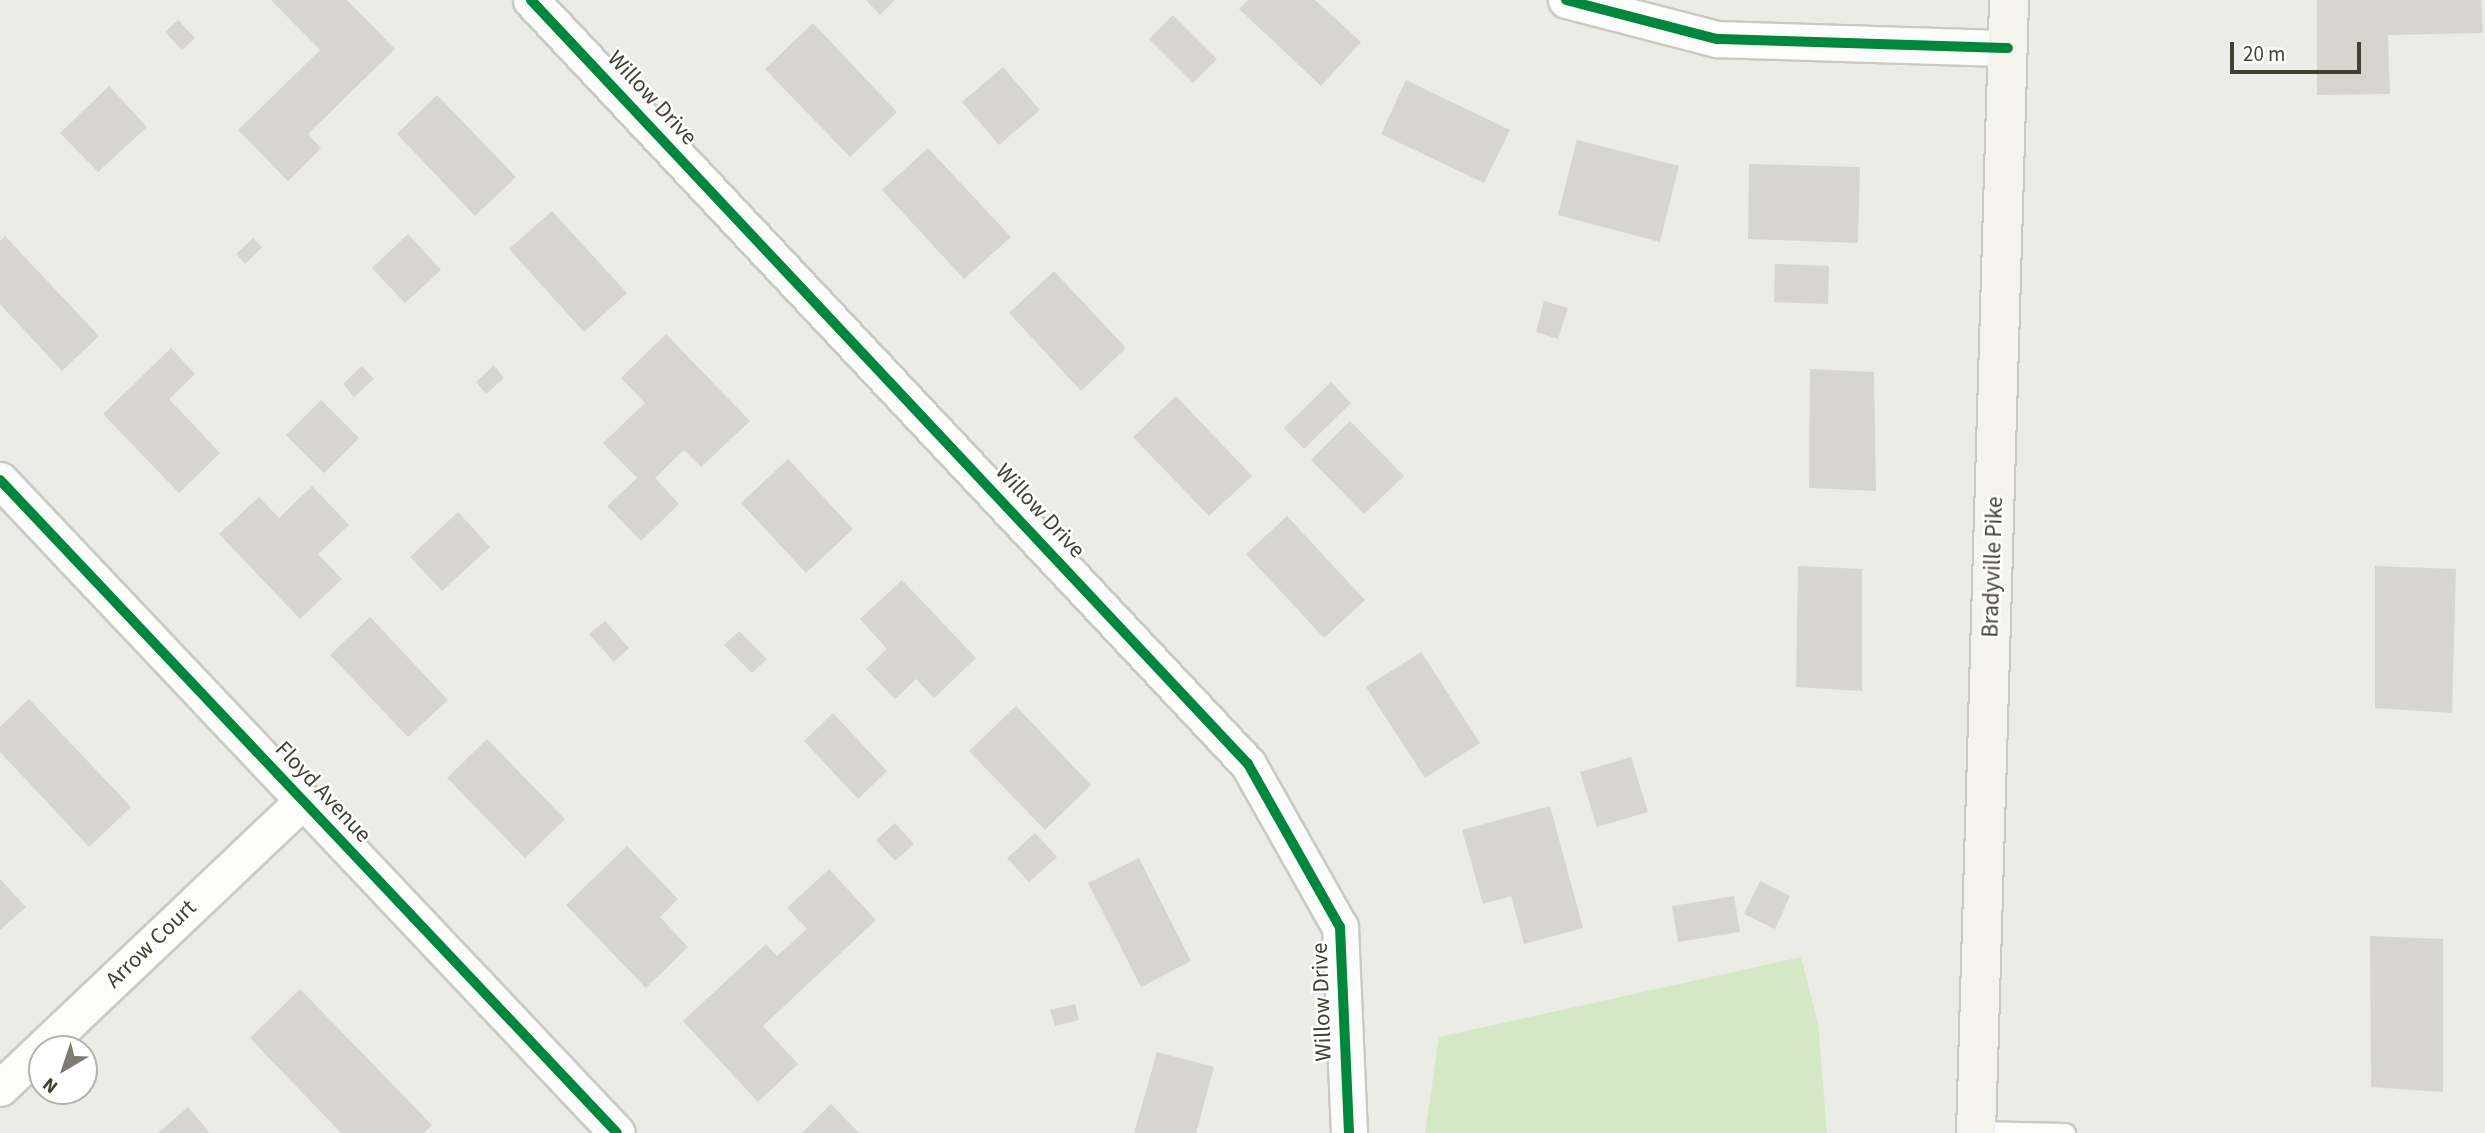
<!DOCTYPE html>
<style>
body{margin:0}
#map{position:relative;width:2485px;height:1133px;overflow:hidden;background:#ecece6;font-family:"Source Sans 3",sans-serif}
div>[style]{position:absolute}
.green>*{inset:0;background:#d4e8c6}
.building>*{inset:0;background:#d6d5ce}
.roads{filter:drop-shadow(2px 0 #cacac4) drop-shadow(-2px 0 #cacac4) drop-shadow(0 2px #cacac4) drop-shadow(0 -2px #cacac4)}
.lane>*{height:18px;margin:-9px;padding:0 9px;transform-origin:9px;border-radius:9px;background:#fcfcfb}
.street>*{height:35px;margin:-17.5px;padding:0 17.5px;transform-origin:17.5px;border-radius:17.5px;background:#fcfcfb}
.secondary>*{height:38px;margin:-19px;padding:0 19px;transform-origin:19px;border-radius:19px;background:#f4f4ed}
.cycleway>*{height:10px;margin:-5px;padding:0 5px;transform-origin:5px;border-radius:5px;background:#00873e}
span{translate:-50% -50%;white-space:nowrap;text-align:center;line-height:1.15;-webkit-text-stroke:5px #fff;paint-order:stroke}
.street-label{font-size:23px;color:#423f33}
.north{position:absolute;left:28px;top:1035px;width:70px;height:70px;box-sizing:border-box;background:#fff;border:2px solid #b3b2ad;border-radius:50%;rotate:219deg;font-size:19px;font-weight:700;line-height:28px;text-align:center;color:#423f33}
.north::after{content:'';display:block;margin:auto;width:24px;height:32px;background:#7e7c72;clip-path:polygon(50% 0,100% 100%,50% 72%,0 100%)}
.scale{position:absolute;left:2230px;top:42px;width:131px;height:32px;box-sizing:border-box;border:4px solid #423f33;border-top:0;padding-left:9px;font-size:21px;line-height:24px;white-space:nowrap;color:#423f33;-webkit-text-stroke:5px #fff;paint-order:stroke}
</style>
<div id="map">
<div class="green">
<div style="clip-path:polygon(1801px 957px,1818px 1023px,1827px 1133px,1425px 1133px,1439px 1037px)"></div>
</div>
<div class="building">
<div style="clip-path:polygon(271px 0,347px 0,395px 49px,308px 134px,321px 148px,288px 181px,238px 130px,320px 50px)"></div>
<div style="clip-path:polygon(866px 0,895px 0,880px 15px)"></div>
<div style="clip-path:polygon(1248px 0,1315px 0,1361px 42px,1321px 86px,1239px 9px)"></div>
<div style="clip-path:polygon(2317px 0,2481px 0,2483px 33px,2388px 35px,2390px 94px,2317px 95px)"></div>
<div style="clip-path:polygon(1173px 15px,1217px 59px,1193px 83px,1149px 39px)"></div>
<div style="clip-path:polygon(178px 20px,195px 38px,182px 50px,165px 32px)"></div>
<div style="clip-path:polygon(813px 23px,897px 112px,850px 157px,765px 69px)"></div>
<div style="clip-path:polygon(1003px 67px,1040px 110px,999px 145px,962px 102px)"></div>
<div style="clip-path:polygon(1406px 80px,1510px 130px,1484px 183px,1381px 134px)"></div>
<div style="clip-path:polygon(109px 86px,147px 127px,98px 172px,60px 133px)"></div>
<div style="clip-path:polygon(437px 95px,516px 177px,475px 216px,397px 134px)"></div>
<div style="clip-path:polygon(1577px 140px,1679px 166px,1660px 242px,1558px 215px)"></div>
<div style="clip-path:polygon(928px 148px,1011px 237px,964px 279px,882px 190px)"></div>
<div style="clip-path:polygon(1749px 164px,1860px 167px,1858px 243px,1748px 239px)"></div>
<div style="clip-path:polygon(552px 211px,627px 293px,584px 332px,509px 249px)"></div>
<div style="clip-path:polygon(408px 234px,441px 270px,405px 303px,372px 268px)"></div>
<div style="clip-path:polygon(5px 236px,99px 336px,62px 371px,0 304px,0 241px)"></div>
<div style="clip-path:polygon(253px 238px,262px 247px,245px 264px,236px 254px)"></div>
<div style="clip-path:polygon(1775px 264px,1829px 266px,1828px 304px,1774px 302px)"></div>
<div style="clip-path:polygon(1054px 271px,1126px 348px,1081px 391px,1009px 313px)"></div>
<div style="clip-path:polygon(1544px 301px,1568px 308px,1558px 339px,1536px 332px)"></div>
<div style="clip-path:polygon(666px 334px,750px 421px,701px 467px,684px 450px,655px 478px,679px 504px,641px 541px,607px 506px,637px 478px,603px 443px,645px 403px,621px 378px)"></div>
<div style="clip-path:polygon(171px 348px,195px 374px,169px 399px,220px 453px,179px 493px,103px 414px)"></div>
<div style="clip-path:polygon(494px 365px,504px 378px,486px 394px,476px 382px)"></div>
<div style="clip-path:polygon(362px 366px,374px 379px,354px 397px,343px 384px)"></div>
<div style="clip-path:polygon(1810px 369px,1874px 372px,1876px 491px,1809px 488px)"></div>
<div style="clip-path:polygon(1331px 382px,1351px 403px,1304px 449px,1284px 428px)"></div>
<div style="clip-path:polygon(1176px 396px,1252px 476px,1209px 516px,1133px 437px)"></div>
<div style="clip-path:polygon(321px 400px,359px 438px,324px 473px,286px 435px)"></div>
<div style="clip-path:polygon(1350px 421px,1404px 476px,1364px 514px,1311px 460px)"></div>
<div style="clip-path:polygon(788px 459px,853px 529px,806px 573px,741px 503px)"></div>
<div style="clip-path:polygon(312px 486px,349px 525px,318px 554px,342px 579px,300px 619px,219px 534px,259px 497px,279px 518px)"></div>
<div style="clip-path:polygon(458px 512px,490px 547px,442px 591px,410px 557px)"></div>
<div style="clip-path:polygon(1287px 516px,1365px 600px,1324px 638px,1246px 554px)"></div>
<div style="clip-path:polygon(1798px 566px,1862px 569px,1862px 691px,1796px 687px)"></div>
<div style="clip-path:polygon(2375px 566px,2456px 569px,2452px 713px,2375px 708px)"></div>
<div style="clip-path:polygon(902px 580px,976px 658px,934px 698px,916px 679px,895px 699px,866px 669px,887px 649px,860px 619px)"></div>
<div style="clip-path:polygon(370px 617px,448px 700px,408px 737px,330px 655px)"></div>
<div style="clip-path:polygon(605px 621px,629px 648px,614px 662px,589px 634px)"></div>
<div style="clip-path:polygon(739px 631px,767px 659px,752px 673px,724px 645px)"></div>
<div style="clip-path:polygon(1421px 652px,1480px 743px,1425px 778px,1366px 687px)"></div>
<div style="clip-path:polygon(29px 699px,131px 807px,89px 847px,0 752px,0 727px)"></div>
<div style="clip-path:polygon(1016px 706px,1091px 785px,1045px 830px,969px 751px)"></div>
<div style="clip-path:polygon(833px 713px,887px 771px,858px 799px,804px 741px)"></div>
<div style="clip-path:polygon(487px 739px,565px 819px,525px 858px,447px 778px)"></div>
<div style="clip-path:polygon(1631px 757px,1648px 812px,1597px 827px,1580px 772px)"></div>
<div style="clip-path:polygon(1550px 806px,1583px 928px,1524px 944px,1511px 896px,1483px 904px,1462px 830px)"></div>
<div style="clip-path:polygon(895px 823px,914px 844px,895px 861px,876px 840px)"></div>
<div style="clip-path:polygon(1035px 833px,1057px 857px,1029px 882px,1007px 858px)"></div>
<div style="clip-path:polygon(627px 846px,678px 899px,660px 917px,688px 947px,646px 988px,566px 905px)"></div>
<div style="clip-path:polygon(1139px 858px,1191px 961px,1141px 987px,1088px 883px)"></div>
<div style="clip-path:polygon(829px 869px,876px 920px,763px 1026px,798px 1064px,758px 1102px,683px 1021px,766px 944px,777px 956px,807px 929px,787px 908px)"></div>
<div style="clip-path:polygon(0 879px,26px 907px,0 930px)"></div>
<div style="clip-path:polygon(1760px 881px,1790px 896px,1775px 929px,1744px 914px)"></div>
<div style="clip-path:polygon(1734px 896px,1740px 932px,1678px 942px,1672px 906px)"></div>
<div style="clip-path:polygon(2370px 936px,2443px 939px,2443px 1092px,2371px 1087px)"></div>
<div style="clip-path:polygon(300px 989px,432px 1125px,424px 1133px,341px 1133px,250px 1038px)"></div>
<div style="clip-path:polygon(1075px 1004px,1079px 1020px,1055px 1026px,1050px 1010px)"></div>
<div style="clip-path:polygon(1157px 1052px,1214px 1067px,1196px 1133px,1134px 1133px)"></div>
<div style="clip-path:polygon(831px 1104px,859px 1133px,802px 1133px)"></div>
<div style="clip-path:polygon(188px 1107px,210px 1133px,158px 1133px)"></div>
</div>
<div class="roads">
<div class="lane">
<div style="left:1976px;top:1131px;width:90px;rotate:1.3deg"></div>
</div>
<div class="street">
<div style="left:531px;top:0;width:1048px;rotate:46.82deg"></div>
<div style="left:1248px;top:764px;width:187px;rotate:60.6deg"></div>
<div style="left:1340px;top:927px;width:206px;rotate:87.5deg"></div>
<div style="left:1566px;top:0;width:156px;rotate:14.5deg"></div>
<div style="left:1717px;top:39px;width:291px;rotate:1.8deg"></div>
<div style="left:0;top:480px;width:898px;rotate:46.62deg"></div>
<div style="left:0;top:1088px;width:417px;rotate:-43.5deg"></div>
</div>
<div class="secondary">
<div style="left:1976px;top:1133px;width:1133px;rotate:-88.33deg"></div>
</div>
</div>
<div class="cycleway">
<div style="left:531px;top:0;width:1048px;rotate:46.82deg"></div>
<div style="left:1248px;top:764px;width:187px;rotate:60.6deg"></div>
<div style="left:1340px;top:927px;width:206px;rotate:87.5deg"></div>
<div style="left:1566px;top:0;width:156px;rotate:14.5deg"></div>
<div style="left:1717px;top:39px;width:291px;rotate:1.8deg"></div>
<div style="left:0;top:480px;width:898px;rotate:46.62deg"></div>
</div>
<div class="street-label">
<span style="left:652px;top:98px;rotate:47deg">Willow Drive</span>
<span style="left:1040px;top:511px;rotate:47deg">Willow Drive</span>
<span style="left:1993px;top:567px;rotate:-88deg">Bradyville Pike</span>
<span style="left:323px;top:792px;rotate:47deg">Floyd Avenue</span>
<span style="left:151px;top:944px;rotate:-44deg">Arrow Court</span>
<span style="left:1322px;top:1002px;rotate:-92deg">Willow Drive</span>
</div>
<div class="north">N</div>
<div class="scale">20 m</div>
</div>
